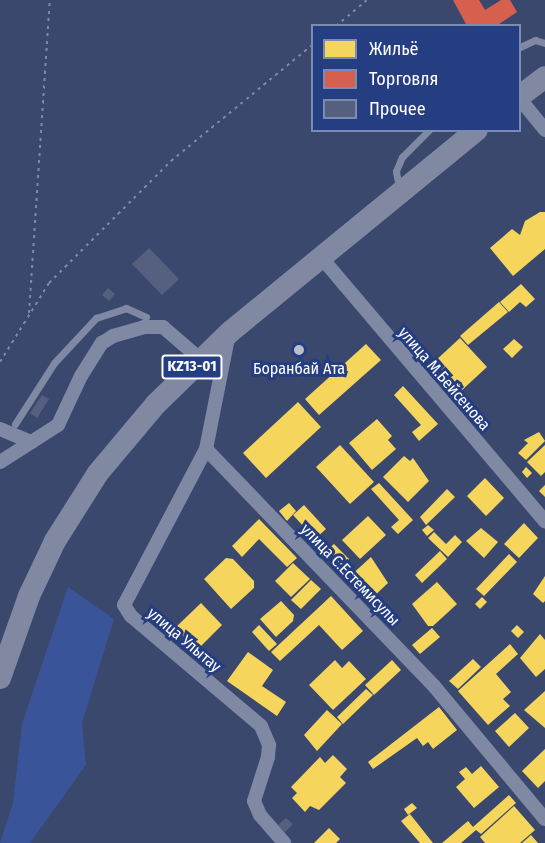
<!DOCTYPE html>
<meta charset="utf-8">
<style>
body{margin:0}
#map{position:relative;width:545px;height:843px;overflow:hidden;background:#3a486d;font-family:"Fira Sans Condensed",sans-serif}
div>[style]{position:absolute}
.green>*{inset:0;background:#395498}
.homes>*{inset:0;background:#f6d55c}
.shops>*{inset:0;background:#d6604d}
.building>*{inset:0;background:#55607e}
.path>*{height:2px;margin-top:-1px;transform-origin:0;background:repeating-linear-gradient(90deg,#8089a3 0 3px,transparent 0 7.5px)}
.service>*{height:7px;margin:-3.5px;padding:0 3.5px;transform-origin:3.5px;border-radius:3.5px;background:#8089a3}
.minor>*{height:14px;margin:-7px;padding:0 7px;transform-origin:7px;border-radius:7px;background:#8089a3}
.trunk>*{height:22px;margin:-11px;padding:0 11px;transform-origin:11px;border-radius:11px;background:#8088a2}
.dots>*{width:16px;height:16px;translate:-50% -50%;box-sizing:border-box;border:3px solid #253e82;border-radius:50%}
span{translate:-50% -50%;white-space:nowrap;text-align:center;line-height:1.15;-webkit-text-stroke:6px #253e82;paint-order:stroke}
.shield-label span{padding:2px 4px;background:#253e82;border:2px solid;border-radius:4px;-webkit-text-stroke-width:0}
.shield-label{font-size:15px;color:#fff;font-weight:700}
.poi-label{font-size:16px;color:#fff}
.street-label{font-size:16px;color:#fff}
.legend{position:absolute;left:311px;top:24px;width:210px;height:108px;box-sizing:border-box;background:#253e82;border:2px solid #7c8bb4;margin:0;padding:8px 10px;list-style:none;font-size:18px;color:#fff}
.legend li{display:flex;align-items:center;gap:12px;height:30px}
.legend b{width:30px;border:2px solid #7c8bb4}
</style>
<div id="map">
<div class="green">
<div style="clip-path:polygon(68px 587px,114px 619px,82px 723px,86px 765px,30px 843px,0 843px,13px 803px,22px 724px)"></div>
</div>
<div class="homes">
<div style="clip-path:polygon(540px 212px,545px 212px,545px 249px,513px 276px,490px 248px,512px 229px,520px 235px,525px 221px)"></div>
<div style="clip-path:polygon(521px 284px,535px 299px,526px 307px,520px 302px,509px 312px,500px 302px)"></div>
<div style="clip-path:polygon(499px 302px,508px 312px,468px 345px,460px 336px)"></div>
<div style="clip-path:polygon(460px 338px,487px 367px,461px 391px,434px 362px)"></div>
<div style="clip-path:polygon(514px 339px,523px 347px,512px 358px,503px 349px)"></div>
<div style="clip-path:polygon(366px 344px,381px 360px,319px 415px,305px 399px)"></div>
<div style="clip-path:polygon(403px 386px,438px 424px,419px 441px,412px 432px,421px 425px,394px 395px)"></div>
<div style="clip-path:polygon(298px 402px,321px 427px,266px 478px,243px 453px)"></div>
<div style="clip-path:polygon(377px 419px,392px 436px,388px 440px,396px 449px,372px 470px,349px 443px)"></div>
<div style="clip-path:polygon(539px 432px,545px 441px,526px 460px,518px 453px,528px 443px,524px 440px)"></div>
<div style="clip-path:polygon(340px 445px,374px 482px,350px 504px,316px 467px)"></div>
<div style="clip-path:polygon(545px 445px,545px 472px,541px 476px,527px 462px)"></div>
<div style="clip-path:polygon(404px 456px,410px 461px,413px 458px,429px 481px,408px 502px,383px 477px)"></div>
<div style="clip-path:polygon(526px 467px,532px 473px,527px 478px,522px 472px)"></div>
<div style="clip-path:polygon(485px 478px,504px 498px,486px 516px,467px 496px)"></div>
<div style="clip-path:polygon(379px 483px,413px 520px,398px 534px,391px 527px,399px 520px,371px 489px)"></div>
<div style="clip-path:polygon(545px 485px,545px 497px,539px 491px)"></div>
<div style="clip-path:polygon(447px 489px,455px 497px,426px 525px,420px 517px)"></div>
<div style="clip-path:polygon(289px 503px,296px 511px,287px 521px,279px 511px)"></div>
<div style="clip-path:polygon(304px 505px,326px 529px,315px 539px,293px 515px)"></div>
<div style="clip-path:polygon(368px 516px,386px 535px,360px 559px,342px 540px)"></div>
<div style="clip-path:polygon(259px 519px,297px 558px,287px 567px,259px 539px,242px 557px,232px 546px)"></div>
<div style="clip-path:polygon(524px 523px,538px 538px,519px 558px,504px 544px)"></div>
<div style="clip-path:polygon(428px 525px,434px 530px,427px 536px,422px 530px)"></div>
<div style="clip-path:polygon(481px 528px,498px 542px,484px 558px,466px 541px)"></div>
<div style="clip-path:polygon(434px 532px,446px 544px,455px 535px,462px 542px,448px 557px,428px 538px)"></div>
<div style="clip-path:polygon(334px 544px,349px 559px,342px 566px,327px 550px)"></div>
<div style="clip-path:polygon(440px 551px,447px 559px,422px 583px,415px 575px)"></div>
<div style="clip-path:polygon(509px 554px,517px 562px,484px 596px,476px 589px)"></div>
<div style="clip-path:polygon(371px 557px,388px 583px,370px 600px,349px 577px)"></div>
<div style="clip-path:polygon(226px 558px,233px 559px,254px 581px,254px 588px,231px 609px,204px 579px)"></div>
<div style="clip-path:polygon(293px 563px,310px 579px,291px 597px,275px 581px)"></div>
<div style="clip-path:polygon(545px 576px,545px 601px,543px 603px,533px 594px)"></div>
<div style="clip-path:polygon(311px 580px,321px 589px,301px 609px,291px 600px)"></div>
<div style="clip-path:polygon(437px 582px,457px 604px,433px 626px,428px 626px,412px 604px)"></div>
<div style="clip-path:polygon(331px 596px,363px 631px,342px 650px,319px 625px,280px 661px,271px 652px)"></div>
<div style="clip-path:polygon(482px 597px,487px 602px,480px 609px,475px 604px)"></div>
<div style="clip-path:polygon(281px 601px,294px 615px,293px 621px,276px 637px,260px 619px)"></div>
<div style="clip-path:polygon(201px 603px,222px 625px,197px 650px,175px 628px)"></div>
<div style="clip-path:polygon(259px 625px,277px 644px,269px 651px,252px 632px)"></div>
<div style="clip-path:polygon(517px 625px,524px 632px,518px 638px,511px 631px)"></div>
<div style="clip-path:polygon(432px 628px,440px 637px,420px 654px,412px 645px)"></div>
<div style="clip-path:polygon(540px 634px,545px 640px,545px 669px,536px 677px,520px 658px)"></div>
<div style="clip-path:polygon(510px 644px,518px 654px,496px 674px,511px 692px,503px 699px,510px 706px,488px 725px,458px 691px)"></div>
<div style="clip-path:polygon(248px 652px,273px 670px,262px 686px,286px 702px,277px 716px,227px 681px)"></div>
<div style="clip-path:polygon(473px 659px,481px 667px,458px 689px,449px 681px)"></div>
<div style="clip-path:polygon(335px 660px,342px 668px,349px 661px,366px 679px,333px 710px,309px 685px)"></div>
<div style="clip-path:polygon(392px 660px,401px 670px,374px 695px,365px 685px)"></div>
<div style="clip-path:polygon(366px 689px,373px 695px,343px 724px,337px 717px)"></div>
<div style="clip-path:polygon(545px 691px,545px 728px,524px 710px)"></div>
<div style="clip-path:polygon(439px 707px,457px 730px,433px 749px,428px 742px,423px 746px,417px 738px,373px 769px,368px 762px)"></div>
<div style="clip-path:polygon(327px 710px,342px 724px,317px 751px,304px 735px)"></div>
<div style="clip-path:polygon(515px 713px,529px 728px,509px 747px,495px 731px)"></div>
<div style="clip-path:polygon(545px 749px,545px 781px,538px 788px,522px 771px)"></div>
<div style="clip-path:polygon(333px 755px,347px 769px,340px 777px,346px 783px,319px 810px,310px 806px,305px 812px,292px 798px,297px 793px,291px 787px,320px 757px,325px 763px)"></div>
<div style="clip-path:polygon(481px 766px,499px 787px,474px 808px,456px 787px,465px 779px,459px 772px,466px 767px,472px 774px)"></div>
<div style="clip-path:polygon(509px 795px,516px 803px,481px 834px,476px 830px,461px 843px,442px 843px,468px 821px,473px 827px)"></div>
<div style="clip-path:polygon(412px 803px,417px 808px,408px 815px,404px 809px)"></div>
<div style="clip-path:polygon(514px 806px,535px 830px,520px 843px,485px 843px,480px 837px)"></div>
<div style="clip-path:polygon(410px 814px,433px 843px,420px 843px,401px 821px)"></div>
<div style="clip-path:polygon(329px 828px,340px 839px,336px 843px,314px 843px)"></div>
<div style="clip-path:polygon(531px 835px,538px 843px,522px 843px)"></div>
</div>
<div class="shops">
<div style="clip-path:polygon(453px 0,479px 0,485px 10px,501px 0,510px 0,517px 12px,496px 26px,467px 26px)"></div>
</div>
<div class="building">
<div style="clip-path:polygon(149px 248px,179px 279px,162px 295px,132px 264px)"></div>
<div style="clip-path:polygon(108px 288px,115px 294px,109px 301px,102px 295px)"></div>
<div style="clip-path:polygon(42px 395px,49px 399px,37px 418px,30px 413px)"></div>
<div style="clip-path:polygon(286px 818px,293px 824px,285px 832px,278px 825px)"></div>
</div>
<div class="path">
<div style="left:336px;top:26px;width:40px;rotate:-40deg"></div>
<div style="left:29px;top:313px;width:314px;rotate:-86.2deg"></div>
<div style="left:0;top:362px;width:93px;rotate:-58.2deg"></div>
<div style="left:49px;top:283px;width:173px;rotate:-45deg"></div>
<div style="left:171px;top:161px;width:183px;rotate:-39.4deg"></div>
</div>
<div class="service">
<div style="left:520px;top:47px;width:17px;rotate:-25deg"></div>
<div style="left:535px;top:40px;width:10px;rotate:17deg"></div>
<div style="left:399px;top:187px;width:16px;rotate:-101deg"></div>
<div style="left:396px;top:171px;width:15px;rotate:-67deg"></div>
<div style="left:402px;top:157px;width:38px;rotate:-45deg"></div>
<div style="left:15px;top:424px;width:72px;rotate:-57.4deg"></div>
<div style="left:54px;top:363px;width:62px;rotate:-47deg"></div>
<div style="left:96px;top:318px;width:32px;rotate:-18deg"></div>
<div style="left:126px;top:308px;width:22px;rotate:24deg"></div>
</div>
<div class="minor">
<div style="left:520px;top:99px;width:40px;rotate:51deg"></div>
<div style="left:320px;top:256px;width:348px;rotate:49.7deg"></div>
<div style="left:229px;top:333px;width:118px;rotate:101.2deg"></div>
<div style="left:206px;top:449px;width:176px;rotate:117.7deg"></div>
<div style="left:124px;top:605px;width:13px;rotate:58deg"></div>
<div style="left:131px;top:616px;width:170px;rotate:40.2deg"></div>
<div style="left:261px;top:726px;width:21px;rotate:67deg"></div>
<div style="left:269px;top:745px;width:12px;rotate:95deg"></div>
<div style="left:268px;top:757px;width:46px;rotate:107.7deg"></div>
<div style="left:254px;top:801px;width:15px;rotate:67deg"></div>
<div style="left:260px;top:815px;width:37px;rotate:49deg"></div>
<div style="left:0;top:429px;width:34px;rotate:23deg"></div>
<div style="left:206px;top:449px;width:329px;rotate:46.1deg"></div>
<div style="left:434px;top:686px;width:173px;rotate:50.2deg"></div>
<div style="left:0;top:462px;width:69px;rotate:-32.5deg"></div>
<div style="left:58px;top:425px;width:54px;rotate:-64.9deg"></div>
<div style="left:81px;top:376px;width:39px;rotate:-58deg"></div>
<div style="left:102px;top:343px;width:13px;rotate:-32deg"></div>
<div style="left:113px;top:336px;width:32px;rotate:-16deg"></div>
<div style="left:144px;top:327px;width:19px"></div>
<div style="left:163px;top:327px;width:49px;rotate:40.9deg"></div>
</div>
<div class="trunk">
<div style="left:520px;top:96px;width:31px;rotate:-37deg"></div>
<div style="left:0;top:678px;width:87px;rotate:-70.5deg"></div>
<div style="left:29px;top:596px;width:61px;rotate:-64.7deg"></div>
<div style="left:55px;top:541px;width:80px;rotate:-57.7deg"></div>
<div style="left:98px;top:473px;width:90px;rotate:-50deg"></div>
<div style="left:156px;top:404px;width:103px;rotate:-44.2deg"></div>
<div style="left:230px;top:332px;width:319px;rotate:-39.3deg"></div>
</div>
<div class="dots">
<div style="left:299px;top:350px;background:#babfcc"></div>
</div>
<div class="shield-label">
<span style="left:192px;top:367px">KZ13-01</span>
</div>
<div class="poi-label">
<span style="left:299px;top:369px">Боранбай Ата</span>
</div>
<div class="street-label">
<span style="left:444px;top:379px;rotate:49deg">улица М.Бейсенова</span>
<span style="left:350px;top:575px;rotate:46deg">улица С.Естемисулы</span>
<span style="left:184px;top:640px;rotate:40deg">улица Улытау</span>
</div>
<ul class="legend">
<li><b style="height:16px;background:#f6d55c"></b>Жильё</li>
<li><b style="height:16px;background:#d6604d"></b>Торговля</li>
<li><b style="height:16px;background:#55607e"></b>Прочее</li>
</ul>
</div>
